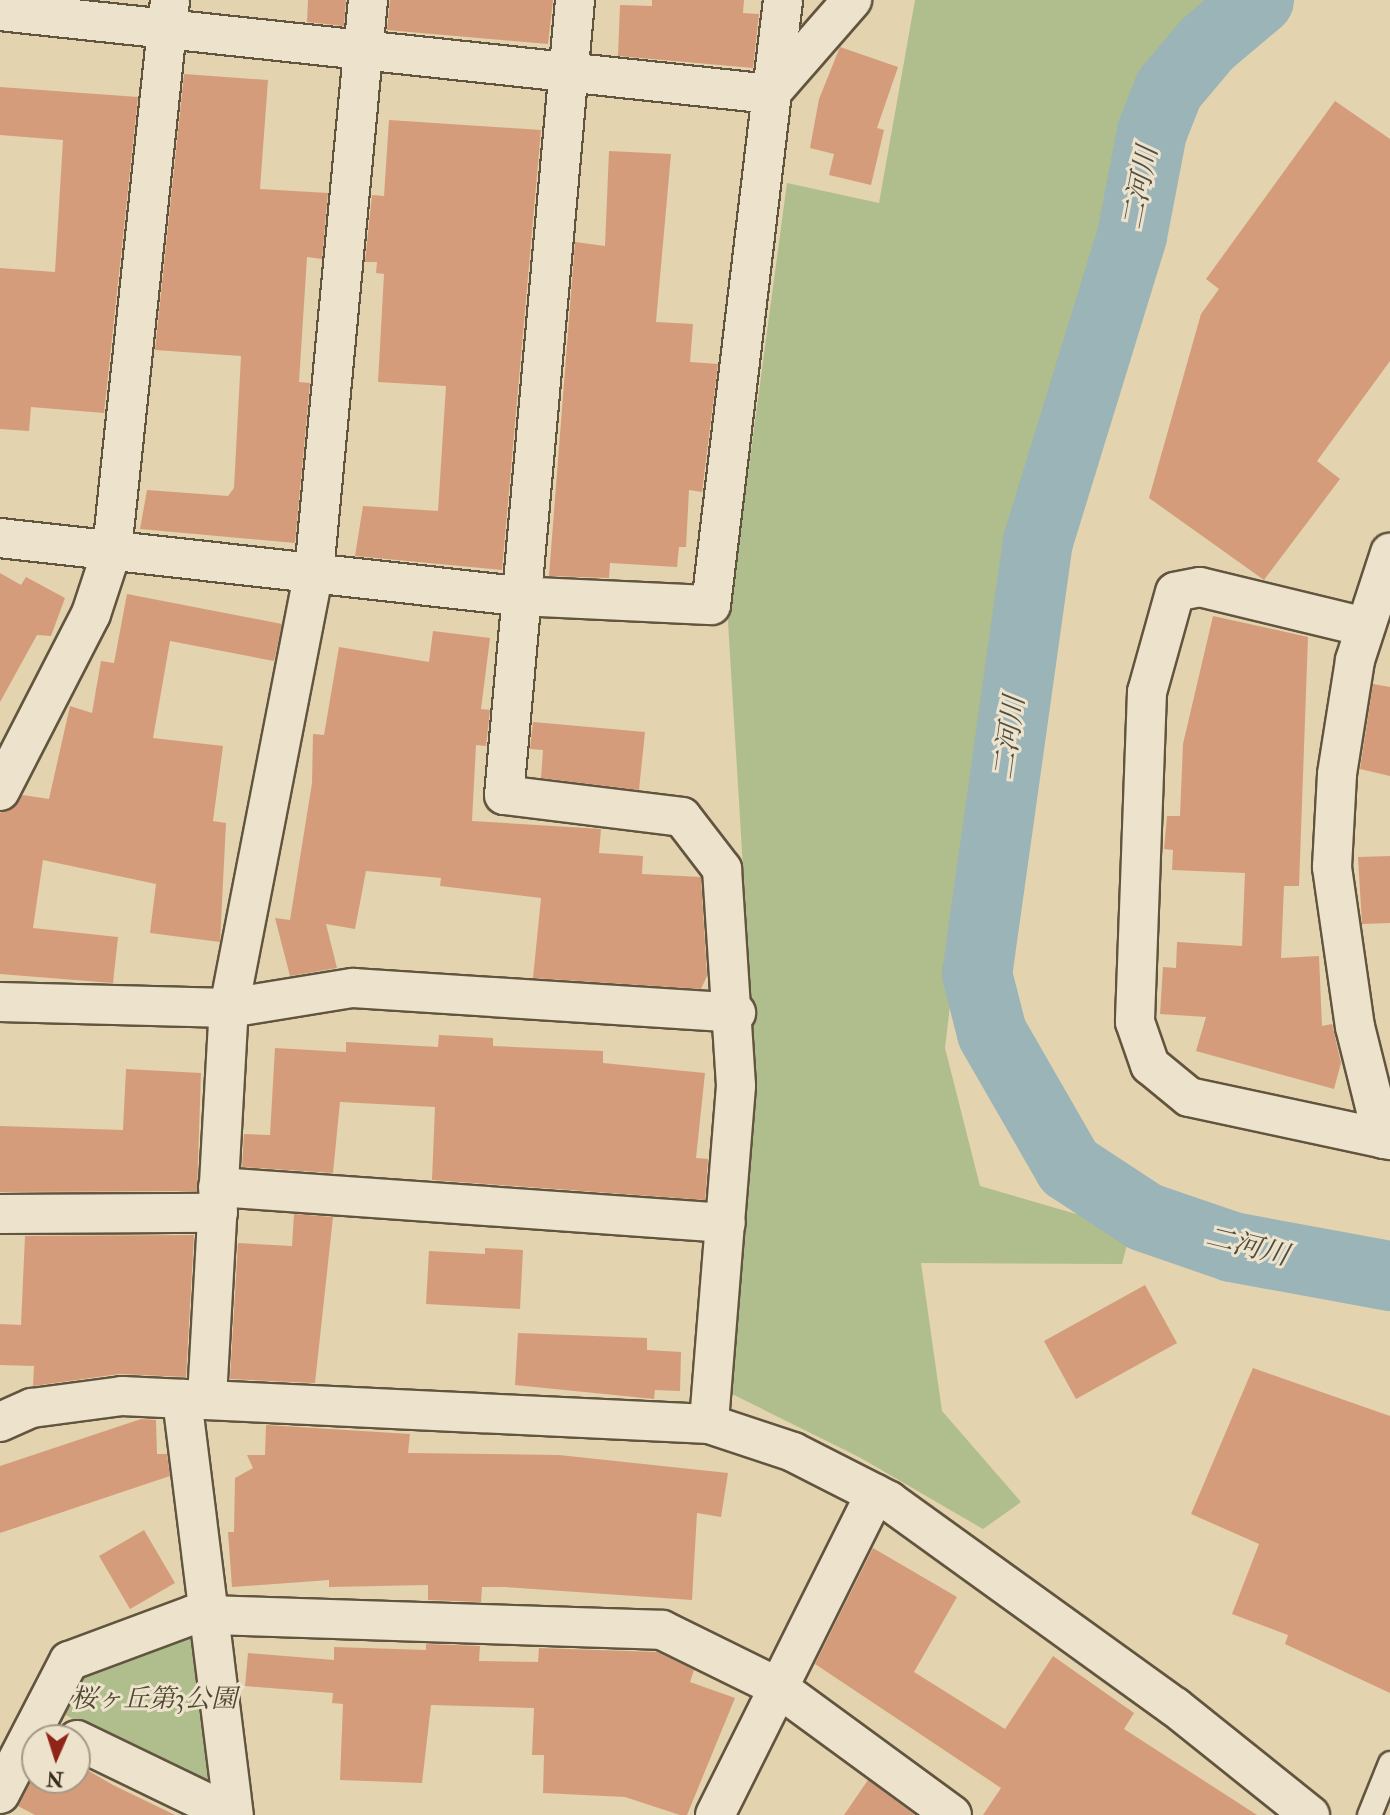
<!DOCTYPE html>
<meta charset="utf-8">
<style>
body{margin:0}
#map{position:relative;width:1390px;height:1815px;overflow:hidden;background:#e3d3af;font-family:"IM FELL Double Pica","Noto Serif JP",serif}
div>[style]{position:absolute}
.green>*{inset:0;background:#b0bd8d}
.river>*{height:70px;margin:-35px;padding:0 35px;transform-origin:35px;border-radius:35px;background:#9bb4b7}
.building>*{inset:0;background:#d59c7c}
.roads{filter:drop-shadow(2px 0 #62553f) drop-shadow(-2px 0 #62553f) drop-shadow(0 2px #62553f) drop-shadow(0 -2px #62553f)}
.service>*{height:23px;margin:-11.5px;padding:0 11.5px;transform-origin:11.5px;border-radius:11.5px;background:#ede2cb}
.minor>*{height:38px;margin:-19px;padding:0 19px;transform-origin:19px;border-radius:19px;background:#ede2cb}
.tertiary>*{height:38px;margin:-19px;padding:0 19px;transform-origin:19px;border-radius:19px;background:#ede2cb}
span{translate:-50% -50%;white-space:nowrap;text-align:center;line-height:1.15;-webkit-text-stroke:6px #ede2cb;paint-order:stroke}
.park-label{font-size:26px;color:#4f4831;font-style:italic}
.water-label{font-size:28px;color:#504d41;font-style:italic}
.north{position:absolute;left:21px;top:1724px;width:70px;height:70px;box-sizing:border-box;background:#ede2cb;border:2px solid #a49984;border-radius:50%;rotate:183deg;font-size:19px;font-weight:700;line-height:28px;text-align:center;color:#372b1a}
.north::after{content:'';display:block;margin:auto;width:24px;height:32px;background:#8f2418;clip-path:polygon(50% 0,100% 100%,50% 72%,0 100%)}
</style>
<div id="map">
<div class="green">
<div style="clip-path:polygon(915px 0,1217px 0,1148px 76px,991px 657px,945px 1048px,980px 1186px,1131px 1230px,1122px 1264px,921px 1263px,942px 1411px,1021px 1502px,983px 1529px,859px 1457px,732px 1394px,755px 1063px,728px 622px,787px 183px,879px 203px)"></div>
<div style="clip-path:polygon(200px 1628px,220px 1794px,60px 1712px,75px 1668px)"></div>
</div>
<div class="river">
<div style="left:1259px;top:0;width:68px;rotate:139.8deg"></div>
<div style="left:1207px;top:44px;width:59px;rotate:130.2deg"></div>
<div style="left:1169px;top:89px;width:46px;rotate:111.6deg"></div>
<div style="left:1152px;top:132px;width:106px;rotate:100.9deg"></div>
<div style="left:1132px;top:236px;width:319px;rotate:107.1deg"></div>
<div style="left:1038px;top:541px;width:437px;rotate:98deg"></div>
<div style="left:977px;top:974px;width:61px;rotate:75.7deg"></div>
<div style="left:992px;top:1033px;width:155px;rotate:60.1deg"></div>
<div style="left:1069px;top:1167px;width:91px;rotate:33.3deg"></div>
<div style="left:1145px;top:1217px;width:92px;rotate:19deg"></div>
<div style="left:1232px;top:1247px;width:161px;rotate:10.4deg"></div>
</div>
<div class="building">
<div style="clip-path:polygon(308px 0,346px 0,344px 26px,307px 22px)"></div>
<div style="clip-path:polygon(390px 0,553px 0,548px 44px,387px 30px)"></div>
<div style="clip-path:polygon(652px 0,744px 0,743px 13px,759px 14px,753px 68px,618px 56px,620px 5px,652px 6px)"></div>
<div style="clip-path:polygon(840px 47px,898px 67px,877px 128px,884px 130px,871px 185px,829px 175px,834px 154px,810px 148px,819px 99px)"></div>
<div style="clip-path:polygon(184px 74px,268px 80px,260px 189px,328px 193px,322px 259px,307px 257px,299px 382px,310px 383px,295px 543px,140px 529px,147px 490px,228px 496px,234px 488px,241px 356px,155px 350px)"></div>
<div style="clip-path:polygon(0 87px,138px 97px,104px 413px,31px 407px,29px 431px,0 429px,0 268px,55px 272px,63px 140px,0 135px)"></div>
<div style="clip-path:polygon(1335px 101px,1390px 139px,1390px 361px,1317px 461px,1340px 479px,1264px 580px,1149px 498px,1201px 314px,1219px 289px,1206px 279px)"></div>
<div style="clip-path:polygon(389px 120px,541px 130px,502px 570px,355px 556px,363px 506px,438px 511px,446px 386px,378px 382px,384px 274px,376px 273px,377px 262px,365px 262px,372px 195px,384px 196px)"></div>
<div style="clip-path:polygon(609px 151px,671px 154px,656px 322px,693px 324px,690px 362px,718px 364px,702px 492px,689px 490px,686px 547px,679px 547px,677px 567px,610px 563px,609px 578px,549px 576px,575px 242px,605px 246px)"></div>
<div style="clip-path:polygon(0 573px,21px 585px,26px 577px,65px 598px,51px 636px,37px 635px,0 702px)"></div>
<div style="clip-path:polygon(127px 594px,282px 624px,274px 661px,170px 641px,153px 738px,223px 746px,213px 821px,226px 823px,220px 942px,150px 933px,156px 884px,43px 860px,33px 928px,118px 937px,113px 983px,0 974px,0 813px,23px 795px,49px 799px,70px 706px,92px 713px,101px 661px,114px 663px)"></div>
<div style="clip-path:polygon(1213px 616px,1308px 637px,1299px 886px,1284px 886px,1281px 958px,1319px 956px,1322px 1026px,1332px 1024px,1341px 1063px,1334px 1089px,1196px 1051px,1206px 1017px,1160px 1014px,1163px 967px,1176px 968px,1177px 942px,1242px 946px,1245px 873px,1172px 870px,1173px 850px,1164px 849px,1167px 816px,1180px 816px,1183px 744px)"></div>
<div style="clip-path:polygon(433px 631px,490px 638px,481px 709px,490px 710px,486px 746px,476px 745px,472px 821px,601px 829px,599px 853px,643px 856px,642px 874px,701px 877px,707px 976px,701px 989px,533px 978px,541px 898px,440px 886px,441px 878px,366px 871px,355px 929px,326px 924px,337px 968px,290px 976px,275px 918px,290px 920px,312px 783px,313px 734px,324px 735px,339px 647px,429px 662px)"></div>
<div style="clip-path:polygon(1373px 684px,1390px 687px,1390px 776px,1360px 769px)"></div>
<div style="clip-path:polygon(533px 722px,645px 732px,639px 790px,541px 778px,543px 750px,530px 749px)"></div>
<div style="clip-path:polygon(1390px 856px,1390px 923px,1362px 924px,1358px 857px)"></div>
<div style="clip-path:polygon(439px 1035px,493px 1038px,493px 1046px,603px 1051px,603px 1063px,705px 1073px,696px 1158px,708px 1159px,705px 1200px,432px 1180px,435px 1107px,340px 1102px,333px 1173px,242px 1167px,244px 1134px,270px 1135px,275px 1048px,346px 1052px,346px 1042px,438px 1047px)"></div>
<div style="clip-path:polygon(126px 1069px,201px 1073px,197px 1191px,0 1192px,0 1126px,123px 1130px)"></div>
<div style="clip-path:polygon(294px 1214px,333px 1217px,315px 1383px,230px 1379px,238px 1243px,292px 1246px)"></div>
<div style="clip-path:polygon(194px 1235px,186px 1377px,119px 1374px,33px 1386px,34px 1366px,0 1365px,0 1324px,21px 1325px,25px 1236px)"></div>
<div style="clip-path:polygon(485px 1248px,523px 1250px,520px 1309px,426px 1304px,429px 1251px,485px 1254px)"></div>
<div style="clip-path:polygon(1145px 1285px,1177px 1343px,1076px 1399px,1044px 1341px)"></div>
<div style="clip-path:polygon(518px 1333px,647px 1338px,647px 1350px,681px 1352px,680px 1391px,655px 1390px,654px 1399px,515px 1385px)"></div>
<div style="clip-path:polygon(1253px 1368px,1390px 1416px,1390px 1693px,1285px 1644px,1288px 1635px,1232px 1614px,1259px 1544px,1191px 1514px)"></div>
<div style="clip-path:polygon(141px 1419px,156px 1420px,157px 1454px,167px 1454px,170px 1476px,0 1533px,0 1466px)"></div>
<div style="clip-path:polygon(266px 1425px,410px 1434px,408px 1453px,559px 1455px,728px 1473px,721px 1517px,697px 1513px,692px 1600px,505px 1587px,482px 1587px,481px 1602px,428px 1600px,428px 1585px,329px 1587px,329px 1580px,232px 1587px,228px 1532px,234px 1532px,235px 1478px,253px 1468px,247px 1455px,265px 1455px)"></div>
<div style="clip-path:polygon(144px 1530px,175px 1583px,130px 1609px,99px 1556px)"></div>
<div style="clip-path:polygon(873px 1548px,957px 1597px,914px 1672px,1005px 1729px,1053px 1656px,1134px 1713px,1124px 1729px,1257px 1815px,983px 1815px,1001px 1788px,815px 1664px)"></div>
<div style="clip-path:polygon(426px 1644px,480px 1646px,479px 1661px,538px 1662px,539px 1648px,657px 1652px,694px 1670px,690px 1682px,735px 1698px,687px 1815px,680px 1815px,625px 1797px,543px 1793px,544px 1755px,532px 1755px,534px 1708px,431px 1705px,422px 1783px,340px 1780px,343px 1704px,332px 1703px,333px 1693px,245px 1686px,248px 1653px,334px 1660px,334px 1647px,426px 1650px)"></div>
<div style="clip-path:polygon(77px 1764px,113px 1785px,175px 1815px,35px 1815px,18px 1806px,35px 1774px,35px 1780px,77px 1780px)"></div>
<div style="clip-path:polygon(868px 1780px,915px 1815px,844px 1815px)"></div>
</div>
<div class="roads">
<div class="service">
<div style="left:1369px;top:1815px;width:56px;rotate:-68deg"></div>
</div>
<div class="minor">
<div style="left:575px;top:0;width:798px;rotate:95.1deg"></div>
<div style="left:504px;top:795px;width:179px;rotate:7deg"></div>
<div style="left:682px;top:817px;width:66px;rotate:52.4deg"></div>
<div style="left:722px;top:869px;width:217px;rotate:86.3deg"></div>
<div style="left:736px;top:1086px;width:339px;rotate:94.6deg"></div>
<div style="left:0;top:11px;width:774px;rotate:6.15deg"></div>
<div style="left:770px;top:94px;width:125px;rotate:-48.9deg"></div>
<div style="left:0;top:538px;width:520px;rotate:6.4deg"></div>
<div style="left:517px;top:596px;width:194px;rotate:2.7deg"></div>
<div style="left:711px;top:605px;width:609px;rotate:-83.21deg"></div>
<div style="left:1365px;top:627px;width:170px;rotate:-166.4deg"></div>
<div style="left:1200px;top:587px;width:25px;rotate:169deg"></div>
<div style="left:1175px;top:592px;width:104px;rotate:105.6deg"></div>
<div style="left:1147px;top:692px;width:330px;rotate:92.1deg"></div>
<div style="left:1135px;top:1022px;width:46px;rotate:70.8deg"></div>
<div style="left:1150px;top:1065px;width:50px;rotate:39.4deg"></div>
<div style="left:1189px;top:1097px;width:206px;rotate:12.1deg"></div>
<div style="left:0;top:791px;width:199px;rotate:-62.8deg"></div>
<div style="left:91px;top:614px;width:67px;rotate:-71.8deg"></div>
<div style="left:112px;top:550px;width:553px;rotate:-83.98deg"></div>
<div style="left:0;top:1002px;width:229px;rotate:1.5deg"></div>
<div style="left:229px;top:1008px;width:126px;rotate:-9.2deg"></div>
<div style="left:353px;top:988px;width:384px;rotate:3.7deg"></div>
<div style="left:1383px;top:1139px;width:115px;rotate:-104deg"></div>
<div style="left:1355px;top:1027px;width:162px;rotate:-98.2deg"></div>
<div style="left:1332px;top:867px;width:93px;rotate:-86.9deg"></div>
<div style="left:1337px;top:774px;width:115px;rotate:-81deg"></div>
<div style="left:1355px;top:660px;width:113px;rotate:-71.9deg"></div>
<div style="left:218px;top:1187px;width:509px;rotate:4.05deg"></div>
<div style="left:0;top:1214px;width:218px;rotate:-0.3deg"></div>
<div style="left:207px;top:1398px;width:391px;rotate:-86.8deg"></div>
<div style="left:229px;top:1008px;width:444px;rotate:-79deg"></div>
<div style="left:314px;top:572px;width:575px;rotate:-84.61deg"></div>
<div style="left:182px;top:1399px;width:419px;rotate:82.9deg"></div>
<div style="left:77px;top:1740px;width:172px;rotate:25.8deg"></div>
<div style="left:0;top:1794px;width:150px;rotate:-62.6deg"></div>
<div style="left:69px;top:1661px;width:132px;rotate:-20.4deg"></div>
<div style="left:193px;top:1615px;width:18px"></div>
<div style="left:211px;top:1615px;width:451px;rotate:1.9deg"></div>
<div style="left:662px;top:1630px;width:127px;rotate:26.2deg"></div>
<div style="left:776px;top:1686px;width:218px;rotate:36.2deg"></div>
<div style="left:715px;top:1815px;width:359px;rotate:-63.5deg"></div>
</div>
<div class="tertiary">
<div style="left:0;top:1422px;width:35px;rotate:-24deg"></div>
<div style="left:32px;top:1408px;width:91px;rotate:-7.6deg"></div>
<div style="left:122px;top:1396px;width:588px;rotate:2.73deg"></div>
<div style="left:709px;top:1424px;width:89px;rotate:18.4deg"></div>
<div style="left:793px;top:1452px;width:108px;rotate:27deg"></div>
<div style="left:889px;top:1501px;width:352px;rotate:35.8deg"></div>
<div style="left:1175px;top:1707px;width:173px;rotate:38.7deg"></div>
</div>
</div>
<div class="park-label">
<span style="left:154px;top:1700px">桜ヶ丘第3公園</span>
</div>
<div class="water-label">
<span style="left:1141px;top:188px;rotate:-79deg">二河川</span>
<span style="left:1010px;top:738px;rotate:-82deg">二河川</span>
<span style="left:1247px;top:1247px;rotate:14deg">二河川</span>
</div>
<div class="north">N</div>
</div>
